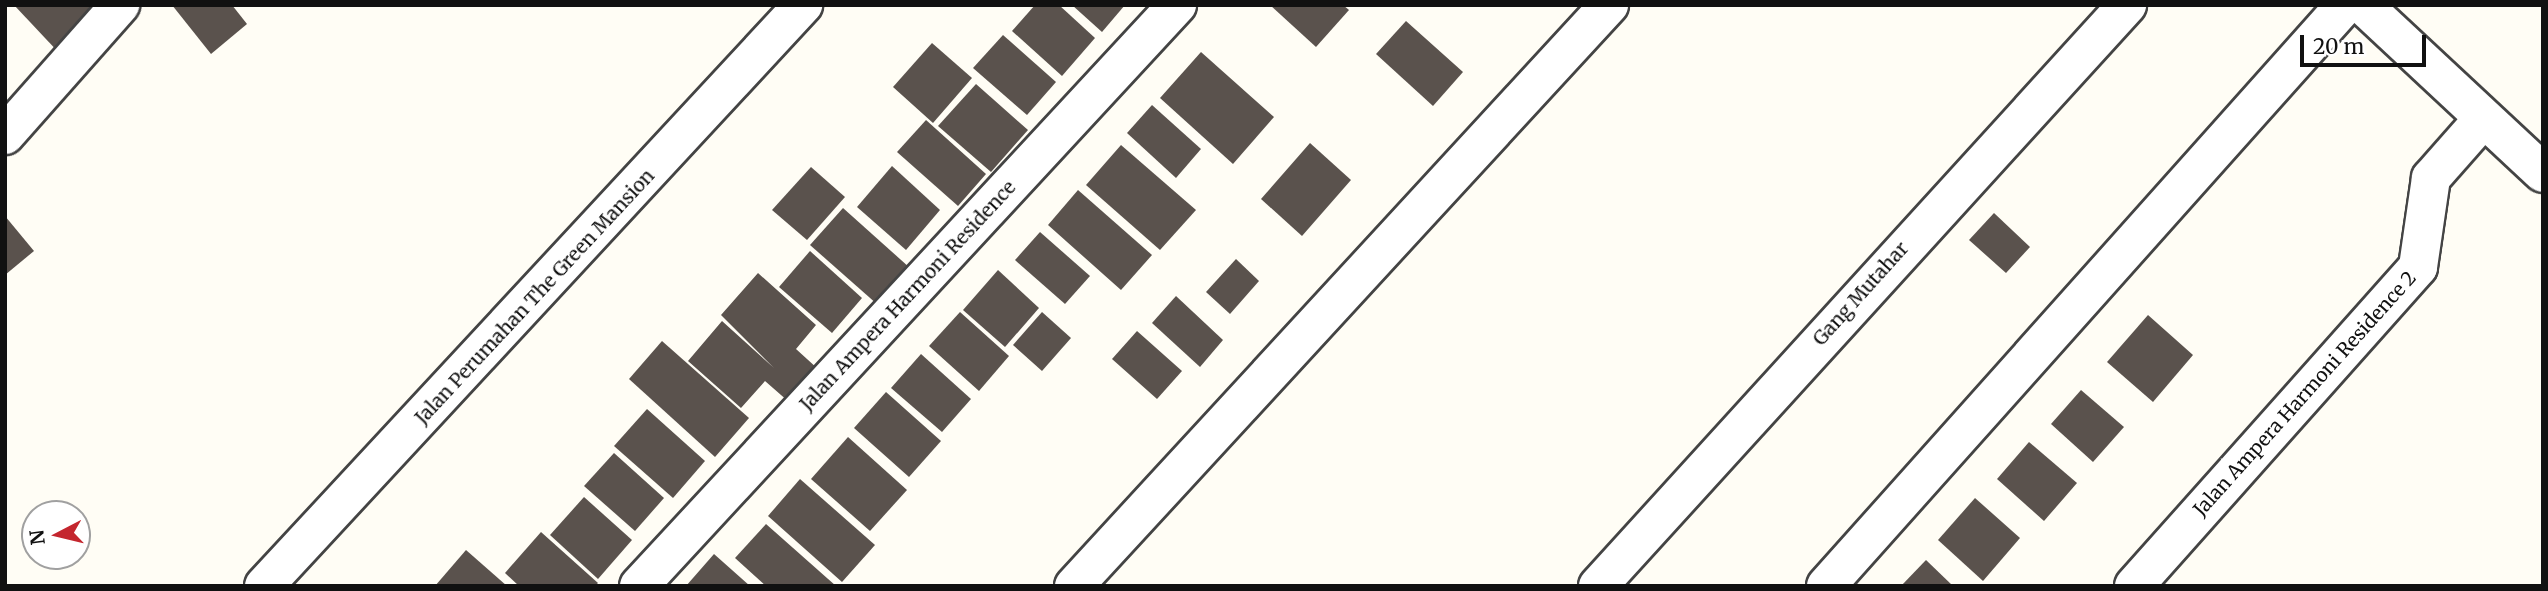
<!DOCTYPE html>
<style>
body{margin:0}
#map{position:relative;width:2548px;height:591px;overflow:hidden;background:#fffdf5;font-family:Merriweather,serif}
div>[style]{position:absolute}
.building>*{inset:0;background:#5a524d}
.roads{filter:drop-shadow(2px 0 #444) drop-shadow(-2px 0 #444) drop-shadow(0 2px #444) drop-shadow(0 -2px #444)}
.street>*{height:38px;margin:-19px;padding:0 19px;transform-origin:19px;border-radius:19px;background:#fff}
span{translate:-50% -50%;white-space:nowrap;text-align:center;line-height:1.15;-webkit-text-stroke:7px #fff;paint-order:stroke}
.street-label{font-size:19px;color:#111}
.frame{position:absolute;inset:0;border:7px solid #111;pointer-events:none}
.north{position:absolute;left:21px;top:500px;width:70px;height:70px;box-sizing:border-box;background:#fff;border:2px solid #a0a0a0;border-radius:50%;rotate:263deg;font-size:19px;font-weight:700;line-height:28px;text-align:center;color:#111}
.north::after{content:'';display:block;margin:auto;width:24px;height:32px;background:#c4262e;clip-path:polygon(50% 0,100% 100%,50% 72%,0 100%)}
.scale{position:absolute;left:2300px;top:35px;width:126px;height:32px;box-sizing:border-box;border:4px solid #111;border-top:0;padding-left:9px;font-size:21px;line-height:24px;white-space:nowrap;color:#111;-webkit-text-stroke:5px #fff;paint-order:stroke}
</style>
<div id="map">
<div class="building">
<div style="clip-path:polygon(14px 5px,94px 5px,61px 55px)"></div>
<div style="clip-path:polygon(172px 5px,232px 5px,247px 24px,211px 54px)"></div>
<div style="clip-path:polygon(1035px 5px,1059px 5px,1095px 38px,1062px 76px,1012px 31px)"></div>
<div style="clip-path:polygon(1072px 5px,1125px 5px,1102px 32px)"></div>
<div style="clip-path:polygon(1270px 5px,1343px 5px,1349px 10px,1316px 47px)"></div>
<div style="clip-path:polygon(1406px 21px,1463px 72px,1433px 106px,1376px 54px)"></div>
<div style="clip-path:polygon(1003px 35px,1056px 82px,1027px 115px,973px 68px)"></div>
<div style="clip-path:polygon(932px 43px,972px 78px,933px 123px,893px 87px)"></div>
<div style="clip-path:polygon(1201px 52px,1274px 117px,1233px 164px,1160px 98px)"></div>
<div style="clip-path:polygon(976px 84px,1028px 130px,991px 172px,938px 126px)"></div>
<div style="clip-path:polygon(1152px 105px,1201px 149px,1176px 178px,1127px 133px)"></div>
<div style="clip-path:polygon(926px 120px,986px 174px,958px 206px,897px 152px)"></div>
<div style="clip-path:polygon(1310px 143px,1351px 180px,1302px 236px,1261px 199px)"></div>
<div style="clip-path:polygon(1121px 145px,1196px 210px,1160px 250px,1086px 185px)"></div>
<div style="clip-path:polygon(892px 166px,940px 210px,906px 250px,857px 207px)"></div>
<div style="clip-path:polygon(811px 167px,845px 197px,807px 240px,772px 210px)"></div>
<div style="clip-path:polygon(1078px 190px,1152px 255px,1121px 290px,1048px 225px)"></div>
<div style="clip-path:polygon(843px 208px,910px 268px,878px 305px,810px 245px)"></div>
<div style="clip-path:polygon(1994px 213px,2030px 247px,2006px 273px,1969px 240px)"></div>
<div style="clip-path:polygon(5px 216px,34px 251px,5px 275px)"></div>
<div style="clip-path:polygon(1040px 232px,1090px 276px,1065px 304px,1015px 260px)"></div>
<div style="clip-path:polygon(810px 251px,862px 298px,832px 333px,779px 287px)"></div>
<div style="clip-path:polygon(1236px 259px,1259px 281px,1230px 314px,1206px 292px)"></div>
<div style="clip-path:polygon(998px 270px,1039px 308px,1005px 347px,963px 310px)"></div>
<div style="clip-path:polygon(758px 273px,816px 325px,796px 349px,818px 369px,789px 402px,765px 381px,741px 408px,688px 361px,722px 321px,774px 368px,721px 315px)"></div>
<div style="clip-path:polygon(1176px 296px,1223px 340px,1200px 367px,1152px 323px)"></div>
<div style="clip-path:polygon(960px 312px,1009px 356px,979px 391px,929px 346px)"></div>
<div style="clip-path:polygon(1042px 312px,1071px 338px,1042px 371px,1013px 345px)"></div>
<div style="clip-path:polygon(2148px 315px,2193px 355px,2153px 402px,2107px 362px)"></div>
<div style="clip-path:polygon(1137px 331px,1182px 371px,1157px 399px,1112px 359px)"></div>
<div style="clip-path:polygon(662px 341px,749px 418px,715px 457px,629px 379px)"></div>
<div style="clip-path:polygon(921px 354px,971px 399px,942px 432px,891px 388px)"></div>
<div style="clip-path:polygon(2081px 390px,2124px 427px,2093px 462px,2051px 424px)"></div>
<div style="clip-path:polygon(886px 392px,941px 441px,909px 477px,854px 428px)"></div>
<div style="clip-path:polygon(647px 409px,705px 461px,673px 498px,614px 446px)"></div>
<div style="clip-path:polygon(848px 437px,907px 490px,870px 531px,811px 479px)"></div>
<div style="clip-path:polygon(2029px 442px,2077px 483px,2044px 521px,1997px 479px)"></div>
<div style="clip-path:polygon(614px 453px,664px 498px,635px 531px,584px 486px)"></div>
<div style="clip-path:polygon(800px 479px,875px 545px,842px 582px,768px 516px)"></div>
<div style="clip-path:polygon(584px 497px,632px 540px,598px 579px,550px 535px)"></div>
<div style="clip-path:polygon(1975px 498px,2020px 538px,1983px 581px,1938px 540px)"></div>
<div style="clip-path:polygon(766px 524px,836px 586px,766px 586px,735px 558px)"></div>
<div style="clip-path:polygon(541px 532px,598px 583px,595px 586px,519px 586px,505px 573px)"></div>
<div style="clip-path:polygon(466px 550px,507px 586px,435px 586px)"></div>
<div style="clip-path:polygon(714px 554px,750px 586px,686px 586px)"></div>
<div style="clip-path:polygon(1926px 560px,1953px 586px,1901px 586px)"></div>
</div>
<div class="roads">
<div class="street">
<div style="left:2363px;top:5px;width:246px;rotate:43deg"></div>
<div style="left:5px;top:135px;width:174px;rotate:-48.5deg"></div>
<div style="left:264px;top:586px;width:793px;rotate:-47.15deg"></div>
<div style="left:639px;top:586px;width:792px;rotate:-47.2deg"></div>
<div style="left:1074px;top:586px;width:790px;rotate:-47.36deg"></div>
<div style="left:1598px;top:586px;width:786px;rotate:-47.68deg"></div>
<div style="left:1826px;top:586px;width:779px;rotate:-48.23deg"></div>
<div style="left:2134px;top:586px;width:427px;rotate:-48.3deg"></div>
<div style="left:2418px;top:267px;width:90px;rotate:-81.7deg"></div>
<div style="left:2431px;top:178px;width:79px;rotate:-48.6deg"></div>
</div>
</div>
<div class="street-label">
<span style="left:1861px;top:294px;rotate:-48deg">Gang Mutahar</span>
<span style="left:908px;top:296px;rotate:-47deg">Jalan Ampera Harmoni Residence</span>
<span style="left:535px;top:297px;rotate:-47deg">Jalan Perumahan The Green Mansion</span>
<span style="left:2305px;top:394px;rotate:-48deg">Jalan Ampera Harmoni Residence 2</span>
</div>
<div class="frame"></div>
<div class="north">N</div>
<div class="scale">20 m</div>
</div>
